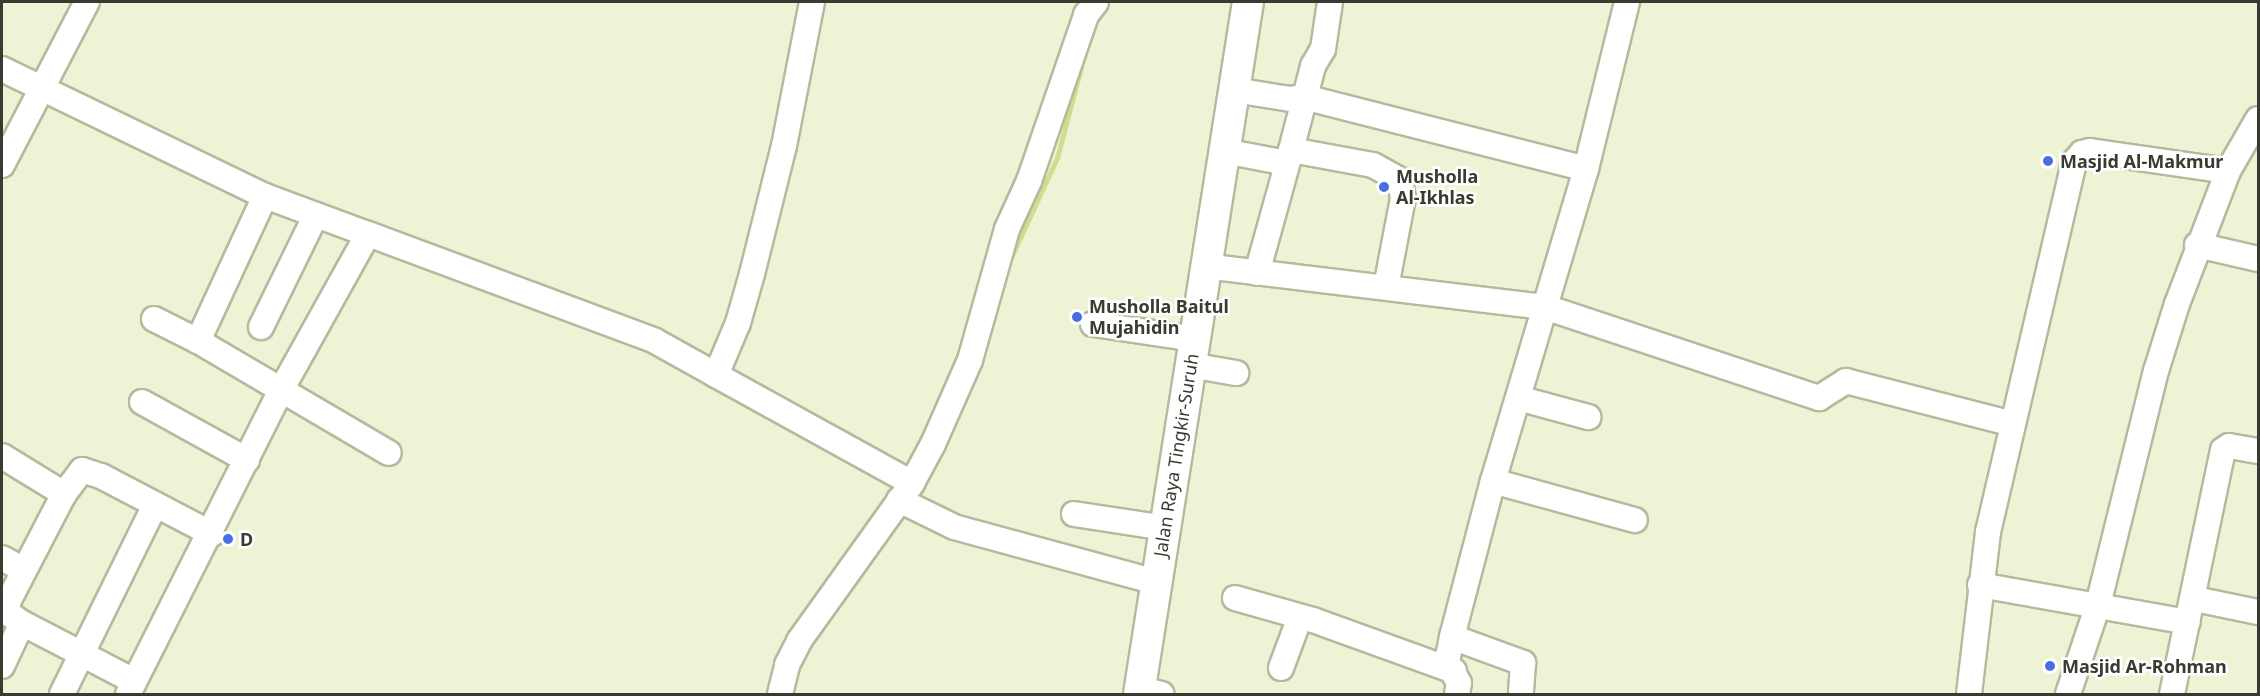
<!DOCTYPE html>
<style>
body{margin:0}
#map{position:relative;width:2260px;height:696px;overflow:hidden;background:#edf4d6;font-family:"Noto Sans",sans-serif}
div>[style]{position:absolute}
.stream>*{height:4.5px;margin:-2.25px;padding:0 2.25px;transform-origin:2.25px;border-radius:2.25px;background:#cede8e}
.roads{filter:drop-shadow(2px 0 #b4ba9d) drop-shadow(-2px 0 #b4ba9d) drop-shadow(0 2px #b4ba9d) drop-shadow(0 -2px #b4ba9d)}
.minor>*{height:24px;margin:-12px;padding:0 12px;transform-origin:12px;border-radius:12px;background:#fff}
.major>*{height:30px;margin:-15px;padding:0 15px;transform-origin:15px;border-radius:15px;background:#fff}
.dots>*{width:16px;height:16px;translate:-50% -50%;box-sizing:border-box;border:3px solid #fff;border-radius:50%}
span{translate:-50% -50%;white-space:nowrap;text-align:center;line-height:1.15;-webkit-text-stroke:5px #fff;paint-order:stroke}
.poi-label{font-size:18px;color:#383b2f;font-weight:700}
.left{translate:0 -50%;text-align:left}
.street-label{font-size:18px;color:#383b2f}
.frame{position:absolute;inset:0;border:3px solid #383b2f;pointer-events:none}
</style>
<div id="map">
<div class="stream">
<div style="left:1009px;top:262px;width:115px;rotate:-65.2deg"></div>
<div style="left:1057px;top:158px;width:106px;rotate:-75.2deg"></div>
</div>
<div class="roads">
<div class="minor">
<div style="left:2px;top:69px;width:292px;rotate:25.8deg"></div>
<div style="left:265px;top:196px;width:110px;rotate:20.3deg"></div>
<div style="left:368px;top:234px;width:179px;rotate:119.1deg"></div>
<div style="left:281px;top:390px;width:340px;rotate:116.7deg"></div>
<div style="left:1234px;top:90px;width:57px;rotate:9.1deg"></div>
<div style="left:1290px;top:99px;width:14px;rotate:-8deg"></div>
<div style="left:1304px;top:97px;width:291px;rotate:14.3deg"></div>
<div style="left:1291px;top:150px;width:87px;rotate:-75.3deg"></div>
<div style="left:1313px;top:66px;width:20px;rotate:-60deg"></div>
<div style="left:1323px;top:49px;width:48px;rotate:-81.5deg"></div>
<div style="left:1224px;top:151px;width:64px;rotate:10.8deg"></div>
<div style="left:2px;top:165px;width:184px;rotate:-62.5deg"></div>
<div style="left:265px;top:196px;width:160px;rotate:114.8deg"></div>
<div style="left:198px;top:341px;width:221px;rotate:30.4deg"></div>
<div style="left:368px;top:234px;width:306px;rotate:20.4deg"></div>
<div style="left:655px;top:341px;width:70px;rotate:29.1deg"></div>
<div style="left:716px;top:375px;width:56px;rotate:-67.1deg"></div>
<div style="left:738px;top:323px;width:51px;rotate:-74.1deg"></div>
<div style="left:752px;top:274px;width:132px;rotate:-76deg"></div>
<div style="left:784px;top:146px;width:147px;rotate:-79deg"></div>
<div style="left:2197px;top:245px;width:63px;rotate:12.9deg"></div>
<div style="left:1205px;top:266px;width:342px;rotate:6.9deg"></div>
<div style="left:1545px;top:307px;width:289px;rotate:18.4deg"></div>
<div style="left:1819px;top:398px;width:32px;rotate:-32deg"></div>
<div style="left:1846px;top:381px;width:172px;rotate:14.4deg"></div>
<div style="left:1257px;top:273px;width:128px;rotate:-74.5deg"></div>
<div style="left:1291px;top:150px;width:83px;rotate:10.4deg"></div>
<div style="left:1373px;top:165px;width:31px;rotate:29deg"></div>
<div style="left:1400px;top:180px;width:18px;rotate:81deg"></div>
<div style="left:1403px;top:198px;width:91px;rotate:100.8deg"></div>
<div style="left:154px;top:319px;width:49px;rotate:26.6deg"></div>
<div style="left:1093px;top:324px;width:102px;rotate:8.4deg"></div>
<div style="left:261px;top:327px;width:123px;rotate:-63.9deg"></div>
<div style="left:1190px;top:365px;width:47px;rotate:9.9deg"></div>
<div style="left:716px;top:375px;width:224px;rotate:28.9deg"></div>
<div style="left:1518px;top:398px;width:73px;rotate:15.2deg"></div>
<div style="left:142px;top:402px;width:120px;rotate:28.9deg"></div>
<div style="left:2px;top:456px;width:73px;rotate:31.5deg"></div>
<div style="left:1493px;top:481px;width:147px;rotate:15.4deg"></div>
<div style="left:899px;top:500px;width:61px;rotate:26.1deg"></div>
<div style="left:954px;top:527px;width:210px;rotate:15.2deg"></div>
<div style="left:1074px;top:514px;width:92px;rotate:8.7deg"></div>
<div style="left:2px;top:558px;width:25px;rotate:29deg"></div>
<div style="left:1980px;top:585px;width:211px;rotate:10.1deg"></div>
<div style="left:1235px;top:598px;width:81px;rotate:15.8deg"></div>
<div style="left:1313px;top:620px;width:150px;rotate:19.9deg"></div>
<div style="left:2195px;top:599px;width:64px;rotate:11.7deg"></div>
<div style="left:22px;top:623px;width:19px;rotate:-145deg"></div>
<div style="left:6px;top:612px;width:12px;rotate:-76deg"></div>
<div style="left:9px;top:600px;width:119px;rotate:-62.6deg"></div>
<div style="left:64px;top:494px;width:30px;rotate:-53deg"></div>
<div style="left:82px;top:470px;width:20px;rotate:18deg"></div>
<div style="left:101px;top:476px;width:125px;rotate:27.6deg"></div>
<div style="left:1452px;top:637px;width:76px;rotate:20.1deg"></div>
<div style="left:1523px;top:663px;width:31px;rotate:94deg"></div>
<div style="left:2px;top:666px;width:47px;rotate:-65.1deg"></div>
<div style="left:22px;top:623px;width:126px;rotate:27.4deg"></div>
<div style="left:1281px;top:668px;width:54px;rotate:-69.6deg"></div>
<div style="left:1140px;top:689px;width:22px;rotate:13deg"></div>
<div style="left:62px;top:694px;width:211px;rotate:-63.8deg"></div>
<div style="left:780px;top:694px;width:30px;rotate:-76deg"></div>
<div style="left:787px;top:665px;width:27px;rotate:-63deg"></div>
<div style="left:799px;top:641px;width:194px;rotate:-54.4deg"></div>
<div style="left:912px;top:483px;width:44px;rotate:-61.7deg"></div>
<div style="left:933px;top:444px;width:92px;rotate:-66.2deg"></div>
<div style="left:970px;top:360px;width:136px;rotate:-74.2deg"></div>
<div style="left:1007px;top:229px;width:53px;rotate:-65.4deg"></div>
<div style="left:1029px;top:181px;width:176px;rotate:-71deg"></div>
<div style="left:1086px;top:15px;width:16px;rotate:-52deg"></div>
<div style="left:1457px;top:694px;width:11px;rotate:-80deg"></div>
<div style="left:1459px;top:683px;width:25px;rotate:-119deg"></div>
<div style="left:1447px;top:661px;width:25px;rotate:-78deg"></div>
<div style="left:1452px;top:637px;width:161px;rotate:-75.3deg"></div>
<div style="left:1493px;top:481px;width:326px;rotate:-73.4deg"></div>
<div style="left:1586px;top:169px;width:172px;rotate:-76.2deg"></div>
<div style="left:1969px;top:694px;width:163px;rotate:-83.3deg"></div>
<div style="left:1988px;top:532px;width:380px;rotate:-76.9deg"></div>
<div style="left:2074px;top:162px;width:12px;rotate:-48deg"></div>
<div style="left:2082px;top:153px;width:8px;rotate:-14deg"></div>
<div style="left:2090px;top:151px;width:139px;rotate:8.2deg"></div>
<div style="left:2068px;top:694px;width:94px;rotate:-71.4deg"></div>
<div style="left:2098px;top:605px;width:241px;rotate:-76.1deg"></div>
<div style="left:2156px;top:371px;width:70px;rotate:-72.6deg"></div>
<div style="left:2177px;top:304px;width:142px;rotate:-69deg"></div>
<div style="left:2228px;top:171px;width:60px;rotate:-60deg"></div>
<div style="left:2172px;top:694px;width:249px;rotate:-78.2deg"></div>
<div style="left:2223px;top:450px;width:7px;rotate:-34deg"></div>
<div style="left:2229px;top:446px;width:29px;rotate:10deg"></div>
</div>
<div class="major">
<div style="left:1139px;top:694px;width:701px;rotate:-81.05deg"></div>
</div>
</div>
<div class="dots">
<div style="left:2048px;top:161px;background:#4a6de1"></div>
<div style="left:1384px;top:187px;background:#4a6de1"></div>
<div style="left:1077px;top:317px;background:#4a6de1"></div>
<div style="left:228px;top:539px;background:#4a6de1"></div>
<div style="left:2050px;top:666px;background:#4a6de1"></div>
</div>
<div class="poi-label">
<span class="left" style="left:2060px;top:161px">Masjid Al-Makmur</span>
<span class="left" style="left:1396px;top:187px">Musholla<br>Al-Ikhlas</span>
<span class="left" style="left:1089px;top:317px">Musholla Baitul<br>Mujahidin</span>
<span class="left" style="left:240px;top:539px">D</span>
<span class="left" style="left:2062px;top:666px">Masjid Ar-Rohman</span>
</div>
<div class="street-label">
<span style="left:1176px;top:455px;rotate:-81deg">Jalan Raya Tingkir-Suruh</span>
</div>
<div class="frame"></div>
</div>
